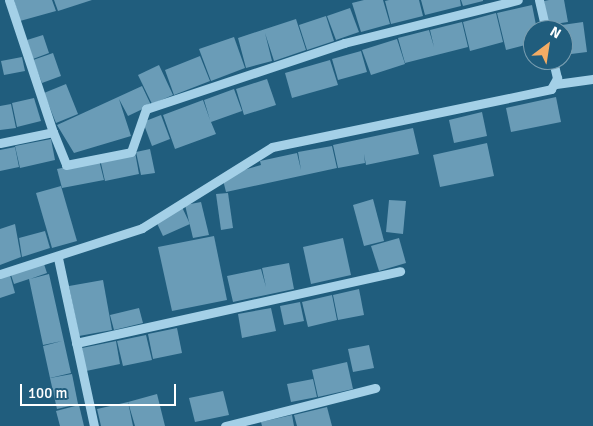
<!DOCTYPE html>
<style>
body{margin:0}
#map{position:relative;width:593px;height:426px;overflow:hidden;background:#205d7d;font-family:Signika,sans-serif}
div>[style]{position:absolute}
.building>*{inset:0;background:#6a9cb7}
.minor>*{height:9px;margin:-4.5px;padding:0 4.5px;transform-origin:4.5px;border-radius:4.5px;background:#a4d0e7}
span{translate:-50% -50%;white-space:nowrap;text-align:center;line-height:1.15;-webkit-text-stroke:5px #205d7d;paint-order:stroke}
.north{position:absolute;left:523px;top:20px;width:50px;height:50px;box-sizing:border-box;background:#205d7d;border:1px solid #799eb1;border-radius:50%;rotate:31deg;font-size:14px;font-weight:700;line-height:20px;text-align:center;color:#fff}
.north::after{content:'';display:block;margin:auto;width:18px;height:22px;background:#f4ac64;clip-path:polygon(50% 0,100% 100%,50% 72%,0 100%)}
.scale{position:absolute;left:20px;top:384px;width:156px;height:22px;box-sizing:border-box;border:2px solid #fff;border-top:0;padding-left:6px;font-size:15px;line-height:18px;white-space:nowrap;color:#fff;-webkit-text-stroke:4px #205d7d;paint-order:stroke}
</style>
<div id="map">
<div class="building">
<div style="clip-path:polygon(14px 0,52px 0,56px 11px,20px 21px)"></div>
<div style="clip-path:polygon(54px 0,92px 0,58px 11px)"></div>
<div style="clip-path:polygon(364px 0,383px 0,390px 24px,361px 32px,352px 3px)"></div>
<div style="clip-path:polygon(389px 0,419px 0,423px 16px,391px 24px,385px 1px)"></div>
<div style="clip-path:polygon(421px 0,460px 0,461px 6px,425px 15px)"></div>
<div style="clip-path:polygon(461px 0,483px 0,483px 1px,463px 6px)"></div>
<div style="clip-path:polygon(549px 0,564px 0,568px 22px,548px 25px,544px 1px)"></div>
<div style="clip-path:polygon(532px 5px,537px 30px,533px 30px,533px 43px,506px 50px,497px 13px)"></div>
<div style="clip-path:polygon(350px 8px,359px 32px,336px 40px,327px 16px)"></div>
<div style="clip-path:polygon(496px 13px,503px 42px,470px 51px,463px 22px)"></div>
<div style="clip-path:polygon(326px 16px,334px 41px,307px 50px,299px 25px)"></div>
<div style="clip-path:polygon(296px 19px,306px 50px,274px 61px,265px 33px,272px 61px,246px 68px,238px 38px)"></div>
<div style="clip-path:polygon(462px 22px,468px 47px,405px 63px,398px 38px,429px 30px,434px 47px,430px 30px)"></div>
<div style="clip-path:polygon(583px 22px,587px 52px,563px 55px,563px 30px,549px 30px,548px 27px)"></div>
<div style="clip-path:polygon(43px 35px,49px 53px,33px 59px,27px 40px)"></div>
<div style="clip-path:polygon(234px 37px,245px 68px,211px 81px,199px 49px)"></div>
<div style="clip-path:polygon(397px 39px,405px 64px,371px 75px,362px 50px)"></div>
<div style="clip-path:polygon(361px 51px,367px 72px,338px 80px,332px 59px)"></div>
<div style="clip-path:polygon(53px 53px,61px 76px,42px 83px,33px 60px)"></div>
<div style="clip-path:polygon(200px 56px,210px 81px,174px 95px,165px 70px)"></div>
<div style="clip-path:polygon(22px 57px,25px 71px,4px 75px,1px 61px)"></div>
<div style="clip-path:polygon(330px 60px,338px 85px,292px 98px,285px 73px)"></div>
<div style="clip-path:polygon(159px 65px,173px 95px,152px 104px,138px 75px)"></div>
<div style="clip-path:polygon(267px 79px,276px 105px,244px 115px,236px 89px)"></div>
<div style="clip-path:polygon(66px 84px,78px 114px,56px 123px,44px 93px)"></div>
<div style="clip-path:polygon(142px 86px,151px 105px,128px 116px,119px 99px,131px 136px,74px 153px,57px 125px)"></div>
<div style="clip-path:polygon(234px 89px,242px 111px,211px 122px,216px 134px,175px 149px,163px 115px,203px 100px,210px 120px,204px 100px)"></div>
<div style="clip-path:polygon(556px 97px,561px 122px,511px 132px,506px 108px)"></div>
<div style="clip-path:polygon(34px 98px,41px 121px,17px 127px,12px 103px)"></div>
<div style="clip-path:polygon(11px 104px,16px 128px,0 130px,0 106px)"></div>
<div style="clip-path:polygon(482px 112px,487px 136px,454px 143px,449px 120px)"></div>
<div style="clip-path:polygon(161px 115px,170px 139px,152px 146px,143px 122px)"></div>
<div style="clip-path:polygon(413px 128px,419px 154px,366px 165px,364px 154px,365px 163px,338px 168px,333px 145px)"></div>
<div style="clip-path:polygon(51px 139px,55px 160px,20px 168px,15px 146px)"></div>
<div style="clip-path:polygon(487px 143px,494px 176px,440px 187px,433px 155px)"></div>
<div style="clip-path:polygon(332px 146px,337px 168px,226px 192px,222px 176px,261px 165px,260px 161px,297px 153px,301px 170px,298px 152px)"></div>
<div style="clip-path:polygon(15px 147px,19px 167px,0 171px,0 150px)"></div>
<div style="clip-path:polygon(150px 149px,155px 173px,141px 175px,136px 152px)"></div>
<div style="clip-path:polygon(135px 152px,139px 174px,105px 181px,100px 159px)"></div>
<div style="clip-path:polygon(99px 160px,104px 180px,62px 188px,57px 169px)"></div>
<div style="clip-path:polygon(61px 186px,77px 241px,52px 248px,36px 193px)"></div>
<div style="clip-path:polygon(228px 193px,233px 228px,221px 230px,216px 194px)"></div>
<div style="clip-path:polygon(373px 199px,384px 241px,364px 246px,353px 205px)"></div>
<div style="clip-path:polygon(389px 200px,406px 201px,403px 234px,386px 232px)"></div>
<div style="clip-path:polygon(201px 202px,209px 235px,193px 238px,185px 205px)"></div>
<div style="clip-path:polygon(181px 205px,190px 224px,163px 236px,154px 217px)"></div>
<div style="clip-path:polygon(15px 224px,21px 257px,0 265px,0 229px)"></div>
<div style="clip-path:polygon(45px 231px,50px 248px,22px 257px,19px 238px)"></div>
<div style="clip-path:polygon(214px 236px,227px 300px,172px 311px,158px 247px)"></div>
<div style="clip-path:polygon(343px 238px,351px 275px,311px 284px,303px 247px)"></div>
<div style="clip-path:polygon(399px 238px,406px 263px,379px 271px,371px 246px)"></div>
<div style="clip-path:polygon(289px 263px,294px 289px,233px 302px,227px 276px,261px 269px,266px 287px,262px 268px)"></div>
<div style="clip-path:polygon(44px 264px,47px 273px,30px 279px,49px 274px,71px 373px,50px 378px,43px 346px,62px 341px,43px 345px,29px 279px,14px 284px,11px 275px)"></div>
<div style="clip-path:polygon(10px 275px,15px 293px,0 298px,0 278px)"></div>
<div style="clip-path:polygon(103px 280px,112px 330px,79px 336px,69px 286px)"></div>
<div style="clip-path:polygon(359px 289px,364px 315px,338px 320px,333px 295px)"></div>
<div style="clip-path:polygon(332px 295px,337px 320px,308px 327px,302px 302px)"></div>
<div style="clip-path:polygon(300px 302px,304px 321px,284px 325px,280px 306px)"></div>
<div style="clip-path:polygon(139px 308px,143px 323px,114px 330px,110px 315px)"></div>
<div style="clip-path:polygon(271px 308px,276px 331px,242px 338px,238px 314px)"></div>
<div style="clip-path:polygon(177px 328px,182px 353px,153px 359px,148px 334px)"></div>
<div style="clip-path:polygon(146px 335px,152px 360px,123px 366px,117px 341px)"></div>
<div style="clip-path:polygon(116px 341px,120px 364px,86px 371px,82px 348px)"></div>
<div style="clip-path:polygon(369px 345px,374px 368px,353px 372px,348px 349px)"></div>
<div style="clip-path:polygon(347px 362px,353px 389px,318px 397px,312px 370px)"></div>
<div style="clip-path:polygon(72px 374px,78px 404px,57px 409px,50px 378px)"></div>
<div style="clip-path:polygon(313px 379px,317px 397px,291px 402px,287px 384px)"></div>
<div style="clip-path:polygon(223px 391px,229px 415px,195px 422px,189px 398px)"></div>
<div style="clip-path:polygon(157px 394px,165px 426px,135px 426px,128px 402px)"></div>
<div style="clip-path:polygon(128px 402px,133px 426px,101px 426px,97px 409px)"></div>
<div style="clip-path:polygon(79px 405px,84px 426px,60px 426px,56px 411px)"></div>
<div style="clip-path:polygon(327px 407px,332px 426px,297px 426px,294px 415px)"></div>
<div style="clip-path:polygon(292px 415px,294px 426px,262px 426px,261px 422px)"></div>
</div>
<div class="minor">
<div style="left:9px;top:0;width:139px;rotate:71.6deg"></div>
<div style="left:539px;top:0;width:31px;rotate:77deg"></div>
<div style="left:556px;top:84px;width:37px;rotate:-8deg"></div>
<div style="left:0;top:143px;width:54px;rotate:-11.7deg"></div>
<div style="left:53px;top:132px;width:35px;rotate:68deg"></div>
<div style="left:66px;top:165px;width:66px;rotate:-11.3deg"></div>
<div style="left:131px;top:152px;width:46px;rotate:-70.8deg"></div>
<div style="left:146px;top:109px;width:209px;rotate:-18.4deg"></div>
<div style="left:344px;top:43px;width:179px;rotate:-13.9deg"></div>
<div style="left:58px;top:258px;width:172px;rotate:77.9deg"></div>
<div style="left:0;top:274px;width:149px;rotate:-17.9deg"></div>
<div style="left:142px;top:228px;width:153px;rotate:-31.9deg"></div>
<div style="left:272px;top:147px;width:285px;rotate:-11.7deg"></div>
<div style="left:551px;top:89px;width:13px;rotate:-61deg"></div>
<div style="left:557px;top:78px;width:18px;rotate:-103deg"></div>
<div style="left:76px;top:343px;width:332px;rotate:-12.5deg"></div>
<div style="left:225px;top:426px;width:155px;rotate:-14.2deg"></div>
</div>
<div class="north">N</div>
<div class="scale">100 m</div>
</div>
